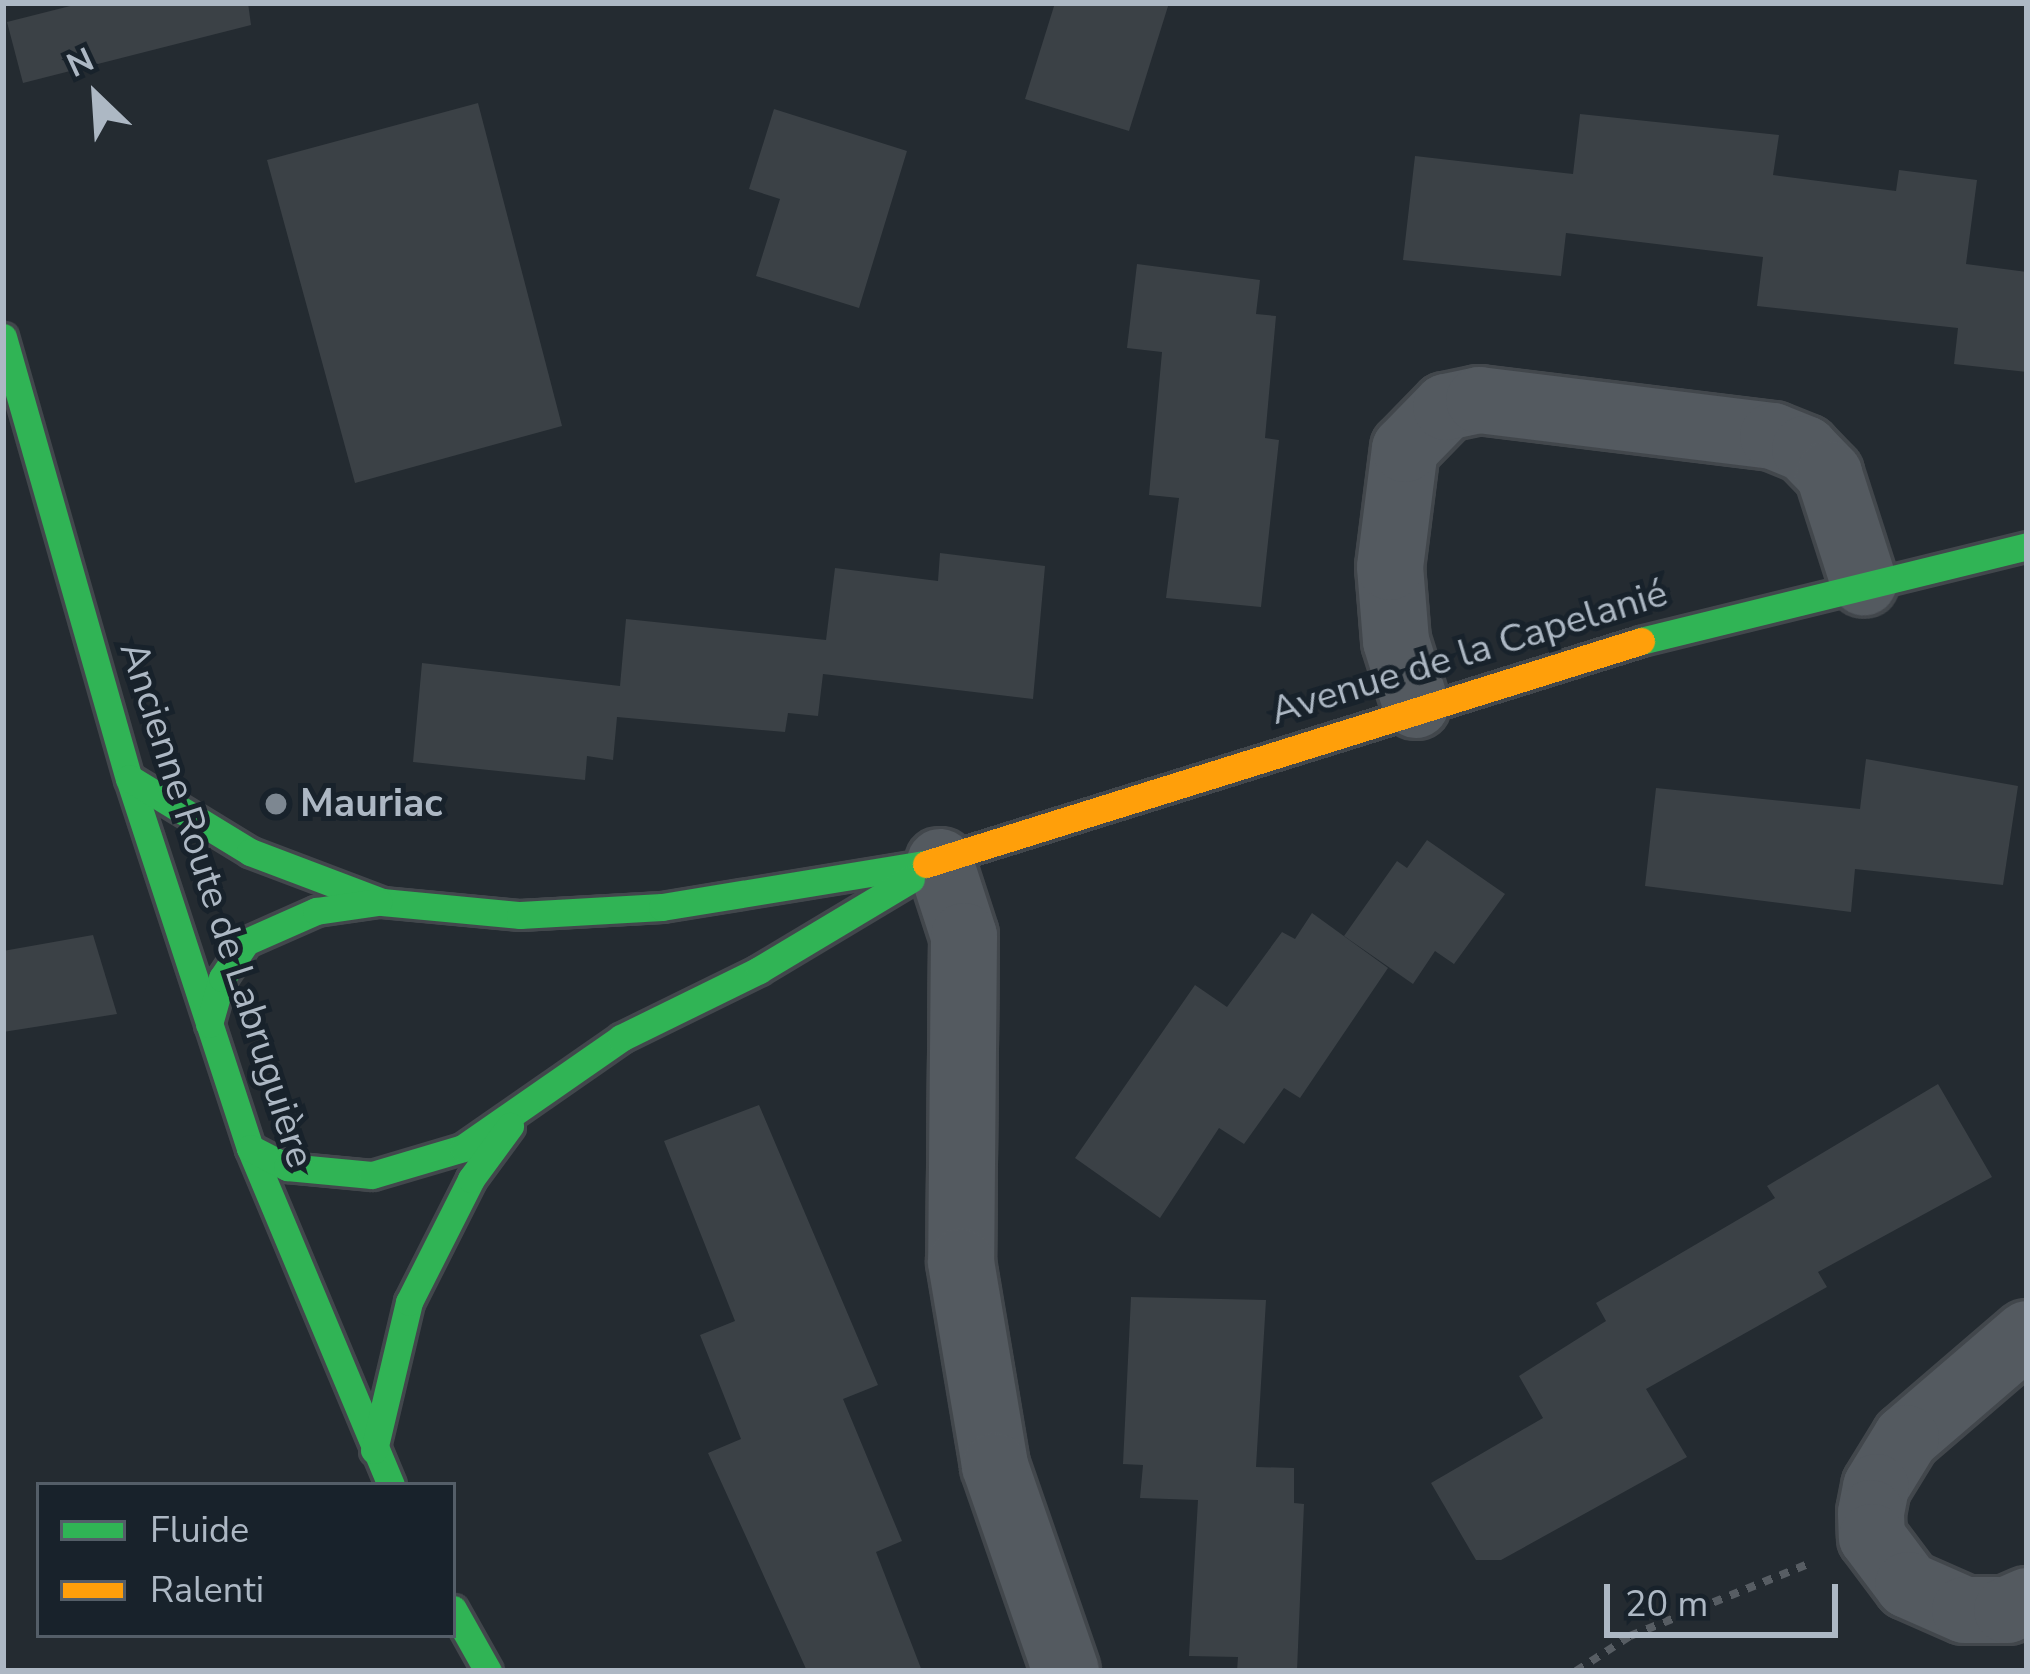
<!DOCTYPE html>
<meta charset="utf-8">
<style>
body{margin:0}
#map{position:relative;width:2030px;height:1674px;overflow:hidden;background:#242b31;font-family:"Nunito Sans",sans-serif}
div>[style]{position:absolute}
.building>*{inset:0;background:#3b4146}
.path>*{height:8px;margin-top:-4px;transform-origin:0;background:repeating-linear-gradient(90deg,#575d63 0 9px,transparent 0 18px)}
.roads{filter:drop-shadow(3px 0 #42474c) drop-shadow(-3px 0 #42474c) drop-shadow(0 3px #42474c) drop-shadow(0 -3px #42474c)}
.street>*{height:66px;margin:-33px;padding:0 33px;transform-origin:33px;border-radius:33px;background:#545a60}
.fast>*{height:27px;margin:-13.5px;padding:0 13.5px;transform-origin:13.5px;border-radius:13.5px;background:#30b455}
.slow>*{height:27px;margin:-13.5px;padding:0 13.5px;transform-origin:13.5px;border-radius:13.5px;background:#ff9f0a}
.dots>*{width:33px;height:33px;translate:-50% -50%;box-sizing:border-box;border:6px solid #18222b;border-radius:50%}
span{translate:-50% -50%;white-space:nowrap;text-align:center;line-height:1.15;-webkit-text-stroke:10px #18222b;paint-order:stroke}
.street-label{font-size:39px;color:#adb8c4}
.poi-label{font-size:39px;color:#adb8c4;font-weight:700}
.left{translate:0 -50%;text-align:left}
.frame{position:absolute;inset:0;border:6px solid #adb8c4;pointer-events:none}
.legend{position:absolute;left:36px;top:1482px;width:420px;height:156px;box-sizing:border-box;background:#18222b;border:3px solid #545e68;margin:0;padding:15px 21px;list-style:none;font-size:36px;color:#adb8c4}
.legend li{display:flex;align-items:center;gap:24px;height:60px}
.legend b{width:60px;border:3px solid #545e68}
.north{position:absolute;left:36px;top:36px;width:120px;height:120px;-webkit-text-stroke:9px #18222b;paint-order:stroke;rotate:335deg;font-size:33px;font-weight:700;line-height:48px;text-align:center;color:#adb8c4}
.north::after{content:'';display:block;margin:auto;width:42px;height:54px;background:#adb8c4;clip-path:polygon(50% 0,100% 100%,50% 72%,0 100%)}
.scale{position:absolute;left:1604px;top:1584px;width:234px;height:54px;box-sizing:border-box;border:6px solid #adb8c4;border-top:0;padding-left:15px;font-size:36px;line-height:42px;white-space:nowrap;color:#adb8c4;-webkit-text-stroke:9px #18222b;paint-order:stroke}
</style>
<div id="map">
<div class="building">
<div style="clip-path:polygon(82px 3px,248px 3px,251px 25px,23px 83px,7px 22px)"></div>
<div style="clip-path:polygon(1055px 3px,1169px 3px,1129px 131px,1025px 99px)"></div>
<div style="clip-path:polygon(478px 103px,562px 426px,355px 483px,267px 160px)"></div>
<div style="clip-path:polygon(774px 109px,907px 151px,859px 308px,756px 276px,780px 199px,749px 189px)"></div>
<div style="clip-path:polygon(1580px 114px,1779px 135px,1773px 175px,1896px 191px,1899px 170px,1977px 180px,1966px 264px,2027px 272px,2027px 372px,1954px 364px,1958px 328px,1757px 306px,1763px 257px,1566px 233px,1561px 276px,1403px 260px,1415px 156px,1573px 174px)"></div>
<div style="clip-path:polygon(1137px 264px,1260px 280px,1256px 314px,1276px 316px,1265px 438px,1279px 440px,1261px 607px,1166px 598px,1179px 498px,1149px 495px,1162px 352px,1127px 348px)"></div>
<div style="clip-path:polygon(940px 553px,1045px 566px,1033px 699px,823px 674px,818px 716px,788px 713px,785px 732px,617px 717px,613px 760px,587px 756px,585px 780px,413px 762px,422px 663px,620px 686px,626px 619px,826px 640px,835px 568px,938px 581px)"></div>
<div style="clip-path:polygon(1866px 759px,2018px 786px,2003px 885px,1855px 869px,1851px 912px,1645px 886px,1656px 788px,1860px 809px)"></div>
<div style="clip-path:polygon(1427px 840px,1505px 894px,1454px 964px,1435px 951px,1413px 984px,1344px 936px,1397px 861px,1407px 868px)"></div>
<div style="clip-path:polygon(1312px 913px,1388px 968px,1300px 1098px,1284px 1088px,1244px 1144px,1219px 1128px,1160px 1218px,1075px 1158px,1195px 985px,1227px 1007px,1282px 932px,1295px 939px)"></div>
<div style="clip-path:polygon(93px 935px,117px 1014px,3px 1032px,3px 951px)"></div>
<div style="clip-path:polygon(1938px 1084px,1992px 1177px,1818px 1272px,1827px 1287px,1646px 1389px,1687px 1457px,1501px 1560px,1476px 1560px,1431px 1483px,1543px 1418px,1519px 1376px,1606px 1321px,1596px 1303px,1775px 1198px,1767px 1186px)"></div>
<div style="clip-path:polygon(759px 1105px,878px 1385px,843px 1399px,902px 1541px,876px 1552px,922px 1671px,807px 1671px,708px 1453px,741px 1439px,700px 1335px,735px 1321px,664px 1141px)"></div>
<div style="clip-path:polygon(1131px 1297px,1266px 1300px,1256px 1467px,1294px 1468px,1294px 1503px,1304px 1504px,1297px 1671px,1237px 1671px,1238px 1657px,1189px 1656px,1198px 1500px,1140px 1498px,1143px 1465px,1123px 1464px)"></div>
</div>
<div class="path">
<div style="left:1576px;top:1671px;width:64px;rotate:-32.9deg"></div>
<div style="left:1630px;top:1636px;width:192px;rotate:-22deg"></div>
</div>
<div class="roads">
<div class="street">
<div style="left:1416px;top:705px;width:67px;rotate:-107.4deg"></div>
<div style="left:1396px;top:641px;width:74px;rotate:-94.6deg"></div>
<div style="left:1390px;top:567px;width:119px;rotate:-82.8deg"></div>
<div style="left:1405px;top:449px;width:59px;rotate:-45.7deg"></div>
<div style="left:1446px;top:407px;width:34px;rotate:-12deg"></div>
<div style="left:1479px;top:400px;width:296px;rotate:7deg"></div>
<div style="left:1773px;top:436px;width:35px;rotate:22deg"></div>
<div style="left:1805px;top:449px;width:35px;rotate:46deg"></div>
<div style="left:1829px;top:474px;width:114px;rotate:72.2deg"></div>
<div style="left:940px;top:862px;width:78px;rotate:72deg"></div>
<div style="left:964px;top:936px;width:326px;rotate:90.5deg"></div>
<div style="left:961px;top:1262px;width:207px;rotate:80.5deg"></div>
<div style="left:995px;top:1466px;width:217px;rotate:70.9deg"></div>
<div style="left:2027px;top:1334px;width:160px;rotate:139.3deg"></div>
<div style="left:1906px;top:1438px;width:57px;rotate:121.5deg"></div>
<div style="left:1876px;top:1487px;width:26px;rotate:101deg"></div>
<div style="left:1871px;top:1513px;width:24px;rotate:88deg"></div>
<div style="left:1872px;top:1537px;width:60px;rotate:53.1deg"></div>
<div style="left:1908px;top:1585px;width:62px;rotate:23.7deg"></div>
<div style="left:1965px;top:1610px;width:42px"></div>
<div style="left:2007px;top:1610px;width:22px;rotate:-24deg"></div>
</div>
<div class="fast">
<div style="left:3px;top:337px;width:459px;rotate:74.1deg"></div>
<div style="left:129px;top:778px;width:389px;rotate:71.9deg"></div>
<div style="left:250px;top:1148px;width:365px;rotate:67.3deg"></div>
<div style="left:1641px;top:641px;width:398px;rotate:-13.8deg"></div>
<div style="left:129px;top:778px;width:142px;rotate:31.4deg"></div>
<div style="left:250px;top:852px;width:141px;rotate:20.7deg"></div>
<div style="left:382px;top:902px;width:139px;rotate:5.4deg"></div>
<div style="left:520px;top:915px;width:142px;rotate:-3.2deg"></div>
<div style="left:662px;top:907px;width:267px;rotate:-9.3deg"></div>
<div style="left:209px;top:1024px;width:48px;rotate:-74.2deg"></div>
<div style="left:222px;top:978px;width:43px;rotate:-56.3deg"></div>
<div style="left:246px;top:942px;width:77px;rotate:-23.9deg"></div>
<div style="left:316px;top:911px;width:63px;rotate:-8.3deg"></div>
<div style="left:250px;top:1148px;width:42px;rotate:27.2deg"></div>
<div style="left:287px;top:1167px;width:85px;rotate:5.4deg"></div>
<div style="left:372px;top:1175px;width:95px;rotate:-16.5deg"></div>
<div style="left:463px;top:1148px;width:193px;rotate:-34.8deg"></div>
<div style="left:621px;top:1038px;width:154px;rotate:-26.2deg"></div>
<div style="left:759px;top:970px;width:177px;rotate:-30.9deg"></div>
<div style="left:374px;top:1450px;width:152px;rotate:-76.7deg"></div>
<div style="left:409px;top:1302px;width:138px;rotate:-63.2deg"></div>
<div style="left:471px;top:1179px;width:66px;rotate:-53.7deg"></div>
<div style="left:453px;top:1609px;width:71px;rotate:60.6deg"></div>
</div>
<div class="slow">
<div style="left:926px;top:864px;width:749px;rotate:-17.32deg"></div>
</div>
</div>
<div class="dots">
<div style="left:276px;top:804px;background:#7d8791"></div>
</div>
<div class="street-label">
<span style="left:1469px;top:653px;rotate:-17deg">Avenue de la Capelanié</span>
<span style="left:216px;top:905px;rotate:72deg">Ancienne Route de Labruguière</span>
</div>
<div class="poi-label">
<span class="left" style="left:300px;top:804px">Mauriac</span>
</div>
<div class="frame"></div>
<ul class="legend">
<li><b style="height:15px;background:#30b455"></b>Fluide</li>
<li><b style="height:15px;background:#ff9f0a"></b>Ralenti</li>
</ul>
<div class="north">N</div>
<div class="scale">20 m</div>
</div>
